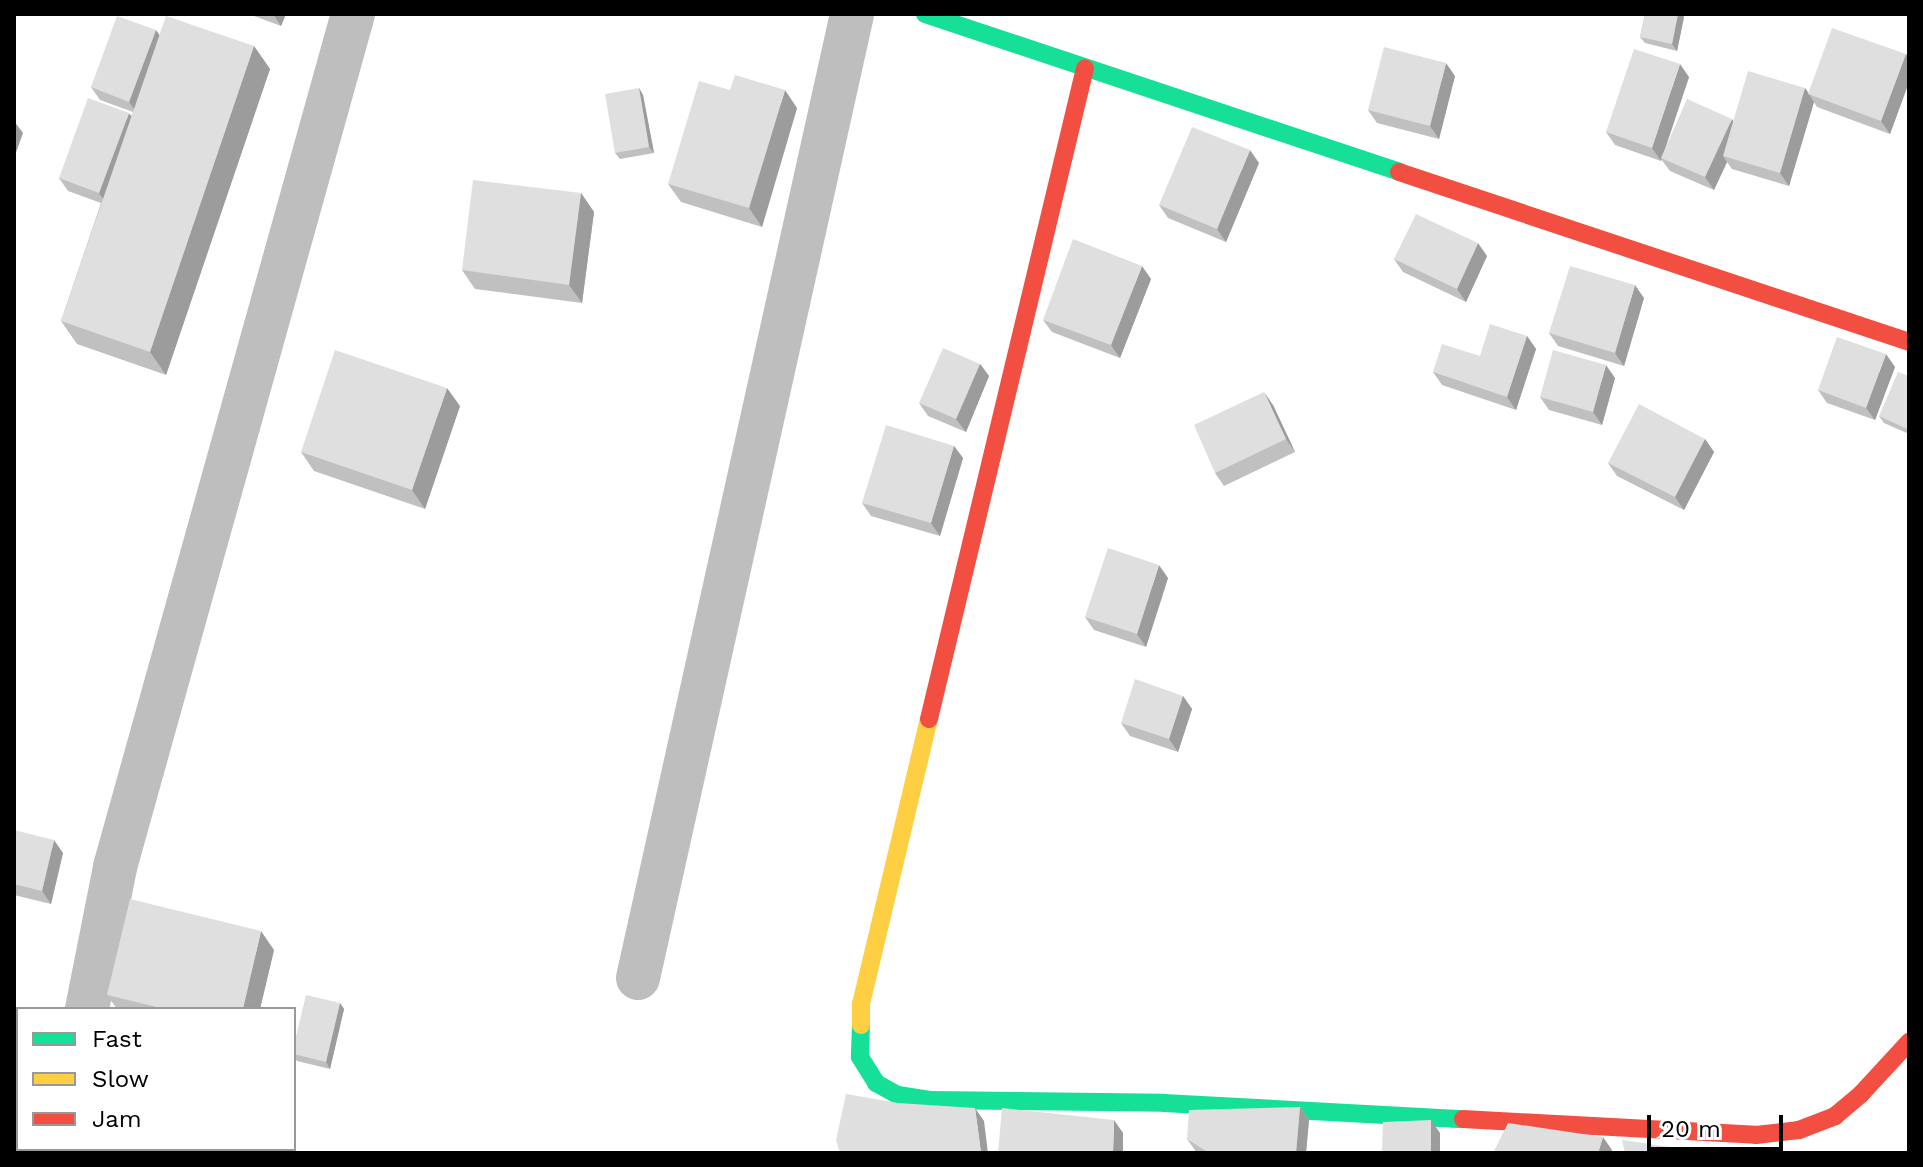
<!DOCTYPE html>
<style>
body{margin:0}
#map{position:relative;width:1923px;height:1167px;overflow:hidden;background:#fff;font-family:"Work Sans",sans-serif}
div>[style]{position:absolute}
.street>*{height:44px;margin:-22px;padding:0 22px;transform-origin:22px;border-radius:22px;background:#bebebe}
.fast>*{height:18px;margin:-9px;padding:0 9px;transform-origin:9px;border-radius:9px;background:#16e098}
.slow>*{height:18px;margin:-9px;padding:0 9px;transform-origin:9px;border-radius:9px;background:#ffcf43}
.jam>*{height:18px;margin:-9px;padding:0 9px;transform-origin:9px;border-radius:9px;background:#f24e42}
.wall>*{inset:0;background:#c0c0c0}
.shaded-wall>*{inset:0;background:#9c9c9c}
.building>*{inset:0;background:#dfdfdf}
span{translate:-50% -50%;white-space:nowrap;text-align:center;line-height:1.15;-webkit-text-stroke:6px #fff;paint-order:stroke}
.frame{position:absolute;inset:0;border:16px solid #000;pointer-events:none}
.legend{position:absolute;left:16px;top:1007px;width:280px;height:144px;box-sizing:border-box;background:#fff;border:2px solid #999;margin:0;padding:10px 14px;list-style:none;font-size:24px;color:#000}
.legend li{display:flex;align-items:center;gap:16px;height:40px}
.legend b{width:40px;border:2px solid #999}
.scale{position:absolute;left:1647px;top:1115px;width:136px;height:36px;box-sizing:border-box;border:4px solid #000;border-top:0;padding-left:10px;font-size:24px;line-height:28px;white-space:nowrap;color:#000;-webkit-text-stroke:6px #fff;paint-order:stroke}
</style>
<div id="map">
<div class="street">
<div style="left:638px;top:978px;width:987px;rotate:-77.48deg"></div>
<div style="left:87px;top:1009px;width:145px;rotate:-78.8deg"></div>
<div style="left:115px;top:867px;width:886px;rotate:-74.41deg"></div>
<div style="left:14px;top:1048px;width:5px;rotate:37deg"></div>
<div style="left:155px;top:1149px;width:6px;rotate:39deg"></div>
</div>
<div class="fast">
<div style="left:925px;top:14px;width:500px;rotate:18.4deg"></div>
<div style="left:861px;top:1025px;width:32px;rotate:92deg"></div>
<div style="left:860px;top:1057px;width:31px;rotate:58deg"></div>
<div style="left:876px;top:1083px;width:25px;rotate:29deg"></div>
<div style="left:898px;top:1095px;width:32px;rotate:9deg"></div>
<div style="left:930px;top:1100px;width:234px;rotate:0.7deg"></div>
<div style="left:1164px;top:1103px;width:299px;rotate:3.1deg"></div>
</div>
<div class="slow">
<div style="left:861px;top:1025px;width:21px;rotate:-90deg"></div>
<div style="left:861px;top:1004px;width:293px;rotate:-76.6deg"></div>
</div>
<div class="jam">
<div style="left:1399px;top:172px;width:538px;rotate:18.43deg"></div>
<div style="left:929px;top:719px;width:669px;rotate:-76.52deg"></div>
<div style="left:1463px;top:1119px;width:293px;rotate:3.1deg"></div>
<div style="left:1756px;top:1135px;width:43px;rotate:-6.6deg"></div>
<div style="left:1799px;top:1130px;width:39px;rotate:-21deg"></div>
<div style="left:1835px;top:1116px;width:34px;rotate:-40deg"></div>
<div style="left:1861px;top:1094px;width:71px;rotate:-47.3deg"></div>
</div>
<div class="wall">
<div style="clip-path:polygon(249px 14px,286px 14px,281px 26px)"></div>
<div style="clip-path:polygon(1645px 14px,1682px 14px,1684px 17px,1677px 51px,1645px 43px,1640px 37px)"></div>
<div style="clip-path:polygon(156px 30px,159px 35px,254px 46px,270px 69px,166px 375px,77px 344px,61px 321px,101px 203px,68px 191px,59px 178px,131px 116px,133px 112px,100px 100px,91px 87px)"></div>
<div style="clip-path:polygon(1906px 54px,1909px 59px,1909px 82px,1890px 134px,1817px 107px,1814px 102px,1789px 186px,1732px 169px,1727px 162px,1714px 190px,1670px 171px,1661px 159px,1661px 161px,1615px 145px,1606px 132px,1689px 77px,1665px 149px,1733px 122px,1805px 88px,1809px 93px)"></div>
<div style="clip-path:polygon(1455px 76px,1439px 139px,1377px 123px,1368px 110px)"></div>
<div style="clip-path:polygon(639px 88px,643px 95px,654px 153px,620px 159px,615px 153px)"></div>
<div style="clip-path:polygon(730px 90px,797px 108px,762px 227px,681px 202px,668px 184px)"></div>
<div style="clip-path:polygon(1259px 163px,1226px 242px,1168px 218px,1159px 205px)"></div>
<div style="clip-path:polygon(581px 193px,594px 212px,582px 303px,475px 289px,462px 270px)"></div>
<div style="clip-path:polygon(1487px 256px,1466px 302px,1403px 272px,1394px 259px)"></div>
<div style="clip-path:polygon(1151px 279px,1120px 358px,1052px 332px,1043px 320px)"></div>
<div style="clip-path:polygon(1644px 298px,1624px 366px,1558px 346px,1549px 333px)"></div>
<div style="clip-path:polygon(1527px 336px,1536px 349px,1516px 410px,1442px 385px,1433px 372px,1480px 356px)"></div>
<div style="clip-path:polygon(980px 364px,989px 376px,966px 432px,928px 416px,919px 403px)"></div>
<div style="clip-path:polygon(1895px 367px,1875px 420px,1827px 403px,1818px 390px)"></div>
<div style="clip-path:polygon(1909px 376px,1909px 434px,1884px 423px,1879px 416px)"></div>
<div style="clip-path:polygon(1615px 378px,1602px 425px,1549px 410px,1540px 397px)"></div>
<div style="clip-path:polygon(1273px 405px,1295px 452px,1224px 486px,1215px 473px)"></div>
<div style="clip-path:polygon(460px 406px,425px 509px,314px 471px,301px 452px)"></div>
<div style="clip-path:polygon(1705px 439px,1714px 452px,1684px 510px,1617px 476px,1608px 463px)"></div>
<div style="clip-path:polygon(954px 446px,963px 458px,940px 536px,871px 516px,862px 503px)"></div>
<div style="clip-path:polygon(1168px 578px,1146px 647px,1094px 630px,1085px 617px)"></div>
<div style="clip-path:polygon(1183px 696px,1192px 709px,1178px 752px,1130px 736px,1121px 723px)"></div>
<div style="clip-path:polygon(14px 830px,63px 853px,51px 904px,14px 895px)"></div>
<div style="clip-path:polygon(274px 950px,260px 1009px,117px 1009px,107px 995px)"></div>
<div style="clip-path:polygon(340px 1003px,344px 1009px,330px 1069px,297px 1061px,294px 1057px,294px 1045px)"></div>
<div style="clip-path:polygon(1300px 1107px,1309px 1120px,1306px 1153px,1197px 1153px,1187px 1139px)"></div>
</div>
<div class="shaded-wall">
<div style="clip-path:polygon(273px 14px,286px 14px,281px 26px)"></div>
<div style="clip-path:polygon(1678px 14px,1682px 14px,1684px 17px,1677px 51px,1672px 44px)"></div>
<div style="clip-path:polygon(156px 30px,165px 43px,138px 114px,129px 102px)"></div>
<div style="clip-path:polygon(254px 46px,270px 69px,166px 375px,150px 352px)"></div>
<div style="clip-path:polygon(1906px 54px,1909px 59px,1909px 82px,1890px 134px,1881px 121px)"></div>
<div style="clip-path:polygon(1446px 63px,1455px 76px,1439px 139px,1430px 126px)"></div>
<div style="clip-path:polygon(1680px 64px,1689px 77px,1661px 161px,1652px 148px)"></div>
<div style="clip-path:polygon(639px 88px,643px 95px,654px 153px,649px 147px)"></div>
<div style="clip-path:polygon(1805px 88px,1814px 102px,1789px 186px,1780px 173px)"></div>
<div style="clip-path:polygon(785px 90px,797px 108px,762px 227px,749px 208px)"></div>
<div style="clip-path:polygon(129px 113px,138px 126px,108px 206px,99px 193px)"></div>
<div style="clip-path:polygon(1732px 119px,1741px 132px,1723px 156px,1727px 162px,1714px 190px,1705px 177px)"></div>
<div style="clip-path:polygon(14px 121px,23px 133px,14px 158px)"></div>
<div style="clip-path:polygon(1250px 150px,1259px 163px,1226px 242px,1217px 229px)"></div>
<div style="clip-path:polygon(581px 193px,594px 212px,582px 303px,569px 285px)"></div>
<div style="clip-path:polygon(1478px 243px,1487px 256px,1466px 302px,1457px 289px)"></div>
<div style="clip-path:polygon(1142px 266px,1151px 279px,1120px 358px,1111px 345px)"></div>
<div style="clip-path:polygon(1635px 285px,1644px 298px,1624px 366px,1615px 353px)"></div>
<div style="clip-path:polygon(1527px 336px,1536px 349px,1516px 410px,1507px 397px)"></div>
<div style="clip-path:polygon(1886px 354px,1895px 367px,1875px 420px,1866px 408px)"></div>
<div style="clip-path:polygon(980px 364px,989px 376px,966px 432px,956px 419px)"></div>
<div style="clip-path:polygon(1606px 365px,1615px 378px,1602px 425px,1593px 412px)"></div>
<div style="clip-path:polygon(447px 388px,460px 406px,425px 509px,412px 490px)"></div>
<div style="clip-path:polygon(1264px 392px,1273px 405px,1295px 452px,1286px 439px)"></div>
<div style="clip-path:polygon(1705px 439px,1714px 452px,1684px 510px,1675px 497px)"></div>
<div style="clip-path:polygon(954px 446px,963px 458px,940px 536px,931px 523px)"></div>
<div style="clip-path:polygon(1159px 565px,1168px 578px,1146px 647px,1137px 634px)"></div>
<div style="clip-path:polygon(1183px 696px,1192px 709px,1178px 752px,1169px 739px)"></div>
<div style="clip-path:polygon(54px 840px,63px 853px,51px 904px,42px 891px)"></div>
<div style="clip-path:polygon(261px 931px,274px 950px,260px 1009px,243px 1009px)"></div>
<div style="clip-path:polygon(340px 1003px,344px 1009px,330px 1069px,326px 1062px)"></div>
<div style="clip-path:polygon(1300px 1107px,1309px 1120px,1306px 1153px,1296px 1153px)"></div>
<div style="clip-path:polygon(975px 1108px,984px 1121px,988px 1153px,981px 1153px)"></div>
<div style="clip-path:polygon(1114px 1120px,1123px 1133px,1123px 1153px,1113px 1153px)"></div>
<div style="clip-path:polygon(1431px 1120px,1440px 1133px,1440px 1153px,1431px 1153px)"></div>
<div style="clip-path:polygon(1603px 1137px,1612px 1150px,1611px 1153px,1598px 1153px)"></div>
</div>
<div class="building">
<div style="clip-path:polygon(1645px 14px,1678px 14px,1672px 44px,1640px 37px)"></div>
<div style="clip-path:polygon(117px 16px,156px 30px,129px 102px,91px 87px)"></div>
<div style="clip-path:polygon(166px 16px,254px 46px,150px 352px,61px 321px)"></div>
<div style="clip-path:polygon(1832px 28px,1906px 54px,1881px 121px,1808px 94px)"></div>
<div style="clip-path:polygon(1384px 47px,1446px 63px,1430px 126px,1368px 110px)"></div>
<div style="clip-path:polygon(1634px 49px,1680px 64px,1652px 148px,1606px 132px)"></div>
<div style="clip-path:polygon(1748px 71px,1805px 88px,1780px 173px,1723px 156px)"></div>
<div style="clip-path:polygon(735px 75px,785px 90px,749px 208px,668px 184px,699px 81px,730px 90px)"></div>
<div style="clip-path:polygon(639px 88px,649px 147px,615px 153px,605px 94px)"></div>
<div style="clip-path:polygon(88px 98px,129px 113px,99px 193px,59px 178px)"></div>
<div style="clip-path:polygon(1687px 99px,1732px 119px,1705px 177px,1661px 158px)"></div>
<div style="clip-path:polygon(1192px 127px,1250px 150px,1217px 229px,1159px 205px)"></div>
<div style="clip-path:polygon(473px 180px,581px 193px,569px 285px,462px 270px)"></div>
<div style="clip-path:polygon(1416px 214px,1478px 243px,1457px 289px,1394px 259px)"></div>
<div style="clip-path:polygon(1073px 239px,1142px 266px,1111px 345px,1043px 320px)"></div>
<div style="clip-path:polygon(1570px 266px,1635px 285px,1615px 353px,1549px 333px)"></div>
<div style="clip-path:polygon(1490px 324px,1527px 336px,1507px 397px,1433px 372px,1442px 344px,1480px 356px)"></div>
<div style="clip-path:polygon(1837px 337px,1886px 354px,1866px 408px,1818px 390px)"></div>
<div style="clip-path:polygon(943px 348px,980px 364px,956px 419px,919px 403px)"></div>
<div style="clip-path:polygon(335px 350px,447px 388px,412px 490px,301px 452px)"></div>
<div style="clip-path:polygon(1553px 350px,1606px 365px,1593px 412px,1540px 397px)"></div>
<div style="clip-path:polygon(1898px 372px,1909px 376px,1909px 424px,1907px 429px,1879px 416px)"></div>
<div style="clip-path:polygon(1264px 392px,1286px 439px,1215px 473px,1194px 425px)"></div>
<div style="clip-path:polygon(1639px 404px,1705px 439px,1675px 497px,1608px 463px)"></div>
<div style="clip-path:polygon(886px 425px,954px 446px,931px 523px,862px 503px)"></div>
<div style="clip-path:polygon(1108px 548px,1159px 565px,1137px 634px,1085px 617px)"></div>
<div style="clip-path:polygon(1135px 679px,1183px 696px,1169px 739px,1121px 723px)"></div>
<div style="clip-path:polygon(14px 830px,54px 840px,42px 891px,14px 884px)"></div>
<div style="clip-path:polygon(130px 899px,261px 931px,243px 1009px,165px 1009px,107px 995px)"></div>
<div style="clip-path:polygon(306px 995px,340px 1003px,326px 1062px,294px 1054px,294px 1045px)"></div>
<div style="clip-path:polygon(846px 1094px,898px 1103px,975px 1108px,981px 1153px,840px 1153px,836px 1140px)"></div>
<div style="clip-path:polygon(1300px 1107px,1296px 1153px,1209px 1153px,1187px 1139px,1189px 1110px)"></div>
<div style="clip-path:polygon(1002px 1108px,1114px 1120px,1113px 1153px,998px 1153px)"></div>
<div style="clip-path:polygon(1431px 1120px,1431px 1153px,1382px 1153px,1383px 1122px)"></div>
<div style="clip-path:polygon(1508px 1123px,1603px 1137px,1598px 1153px,1493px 1153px)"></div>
<div style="clip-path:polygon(1622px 1140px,1712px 1153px,1625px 1153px)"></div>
</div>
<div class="frame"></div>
<ul class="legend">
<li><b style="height:10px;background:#16e098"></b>Fast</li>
<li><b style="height:10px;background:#ffcf43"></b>Slow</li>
<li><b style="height:10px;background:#f24e42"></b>Jam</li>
</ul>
<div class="scale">20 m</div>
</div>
